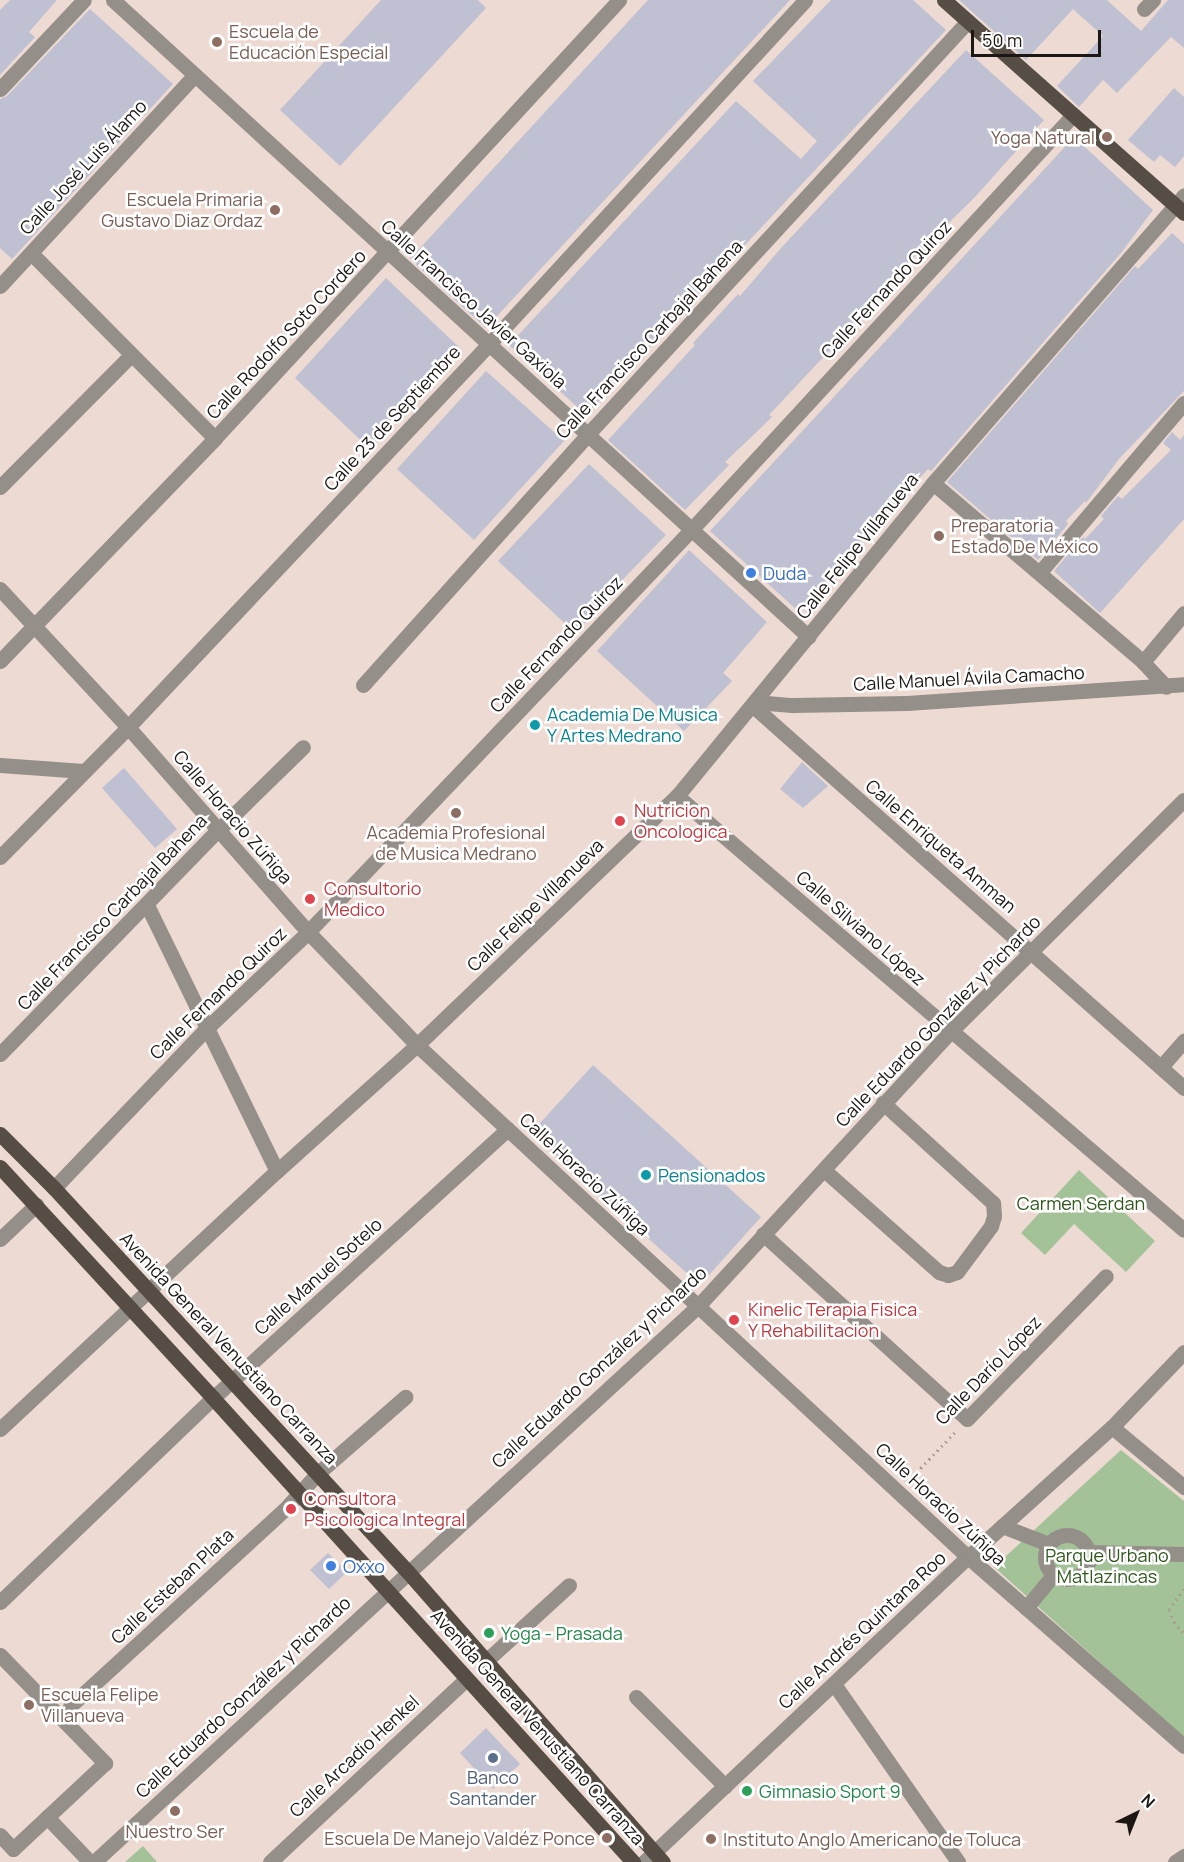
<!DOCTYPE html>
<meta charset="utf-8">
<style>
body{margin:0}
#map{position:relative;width:1184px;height:1862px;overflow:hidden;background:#eddad2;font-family:Manrope,sans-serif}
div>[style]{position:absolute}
.green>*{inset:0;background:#a3c297}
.building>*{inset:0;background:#bfc0d1}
.path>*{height:3px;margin-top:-1.5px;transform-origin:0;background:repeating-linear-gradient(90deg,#a79892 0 1.5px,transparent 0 6px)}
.minor>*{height:15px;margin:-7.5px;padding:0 7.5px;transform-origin:7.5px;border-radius:7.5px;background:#948f89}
.minor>.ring{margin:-7.5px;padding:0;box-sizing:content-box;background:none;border:15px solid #948f89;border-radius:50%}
.major>*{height:15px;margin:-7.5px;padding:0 7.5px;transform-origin:7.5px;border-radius:7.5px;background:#564e44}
.dots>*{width:16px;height:16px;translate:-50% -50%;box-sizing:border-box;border:3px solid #fff;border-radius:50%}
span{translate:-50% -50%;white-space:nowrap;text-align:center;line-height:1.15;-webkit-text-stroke:5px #fff;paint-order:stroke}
.education-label{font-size:18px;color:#785e54}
.left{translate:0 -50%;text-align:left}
.right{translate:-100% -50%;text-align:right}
.street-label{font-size:18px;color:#1d1714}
.shop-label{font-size:18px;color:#366cbe}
.culture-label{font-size:18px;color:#0d838f}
.health-label{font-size:18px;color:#be3a42}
.park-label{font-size:18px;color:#2e571b}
.leisure-label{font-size:18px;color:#27864d}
.service-label{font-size:18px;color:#4e5e75}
.north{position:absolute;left:1106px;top:1784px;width:60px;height:60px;-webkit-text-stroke:4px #fff;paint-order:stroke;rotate:43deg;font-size:16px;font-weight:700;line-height:24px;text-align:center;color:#1d1714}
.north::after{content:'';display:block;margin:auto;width:21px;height:27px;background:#1d1714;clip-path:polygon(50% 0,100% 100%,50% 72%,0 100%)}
.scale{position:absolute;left:971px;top:30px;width:130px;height:27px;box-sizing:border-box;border:3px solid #1d1714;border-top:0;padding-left:8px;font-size:18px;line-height:21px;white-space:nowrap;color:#1d1714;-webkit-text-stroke:4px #fff;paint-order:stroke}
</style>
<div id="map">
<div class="green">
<div style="clip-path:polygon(1079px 1170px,1155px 1241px,1126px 1272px,1074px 1224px,1045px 1255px,1021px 1233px)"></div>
<div style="clip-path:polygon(1121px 1450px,1184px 1501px,1184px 1738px,994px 1567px)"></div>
<div style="clip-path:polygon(143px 1846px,157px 1862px,125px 1862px)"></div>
</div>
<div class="building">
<div style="clip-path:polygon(10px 0,57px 0,29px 32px,35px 37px,0 75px,0 10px)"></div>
<div style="clip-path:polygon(381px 0,478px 0,486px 8px,340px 166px,280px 110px)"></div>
<div style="clip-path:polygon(648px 0,790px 0,486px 328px,410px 259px)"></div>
<div style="clip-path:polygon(831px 0,913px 0,946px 30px,586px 415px,509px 345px,736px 101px,801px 159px,817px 141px,753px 81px)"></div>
<div style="clip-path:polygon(959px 0,1107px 0,1141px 31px,1168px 0,1184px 0,1184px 48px,1171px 37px,1117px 93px,1103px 80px,1079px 107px,1057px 86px,1103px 36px,1073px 9px,1026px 60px)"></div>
<div style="clip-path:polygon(90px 9px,173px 84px,12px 259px,0 248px,0 99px,7px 96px)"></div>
<div style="clip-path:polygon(966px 50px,1044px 120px,975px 197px,904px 267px,906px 269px,769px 415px,772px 417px,725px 462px,729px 465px,685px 510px,608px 440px,695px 345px,693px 343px,738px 294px,740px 296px,782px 247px)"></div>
<div style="clip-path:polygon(1174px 88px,1184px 97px,1184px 156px,1175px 167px,1160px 155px,1154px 162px,1128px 140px)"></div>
<div style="clip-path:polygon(1074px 137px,1153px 210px,1121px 253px,931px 471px,928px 469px,886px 513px,798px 611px,710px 531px)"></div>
<div style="clip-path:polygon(1172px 233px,1184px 244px,1184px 391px,1119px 459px,1086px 503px,1085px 501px,1066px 521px,1068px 524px,1038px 560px,947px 482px,1135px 266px,1138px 269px)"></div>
<div style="clip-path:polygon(386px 278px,462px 350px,370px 449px,295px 378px)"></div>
<div style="clip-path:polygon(486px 371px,564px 441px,474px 540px,397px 469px)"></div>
<div style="clip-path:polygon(1172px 432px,1180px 440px,1184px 435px,1184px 519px,1100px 613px,1054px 571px,1083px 537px,1085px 539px,1104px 519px,1101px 516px,1118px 496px,1122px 499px,1171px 450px,1163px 443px)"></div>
<div style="clip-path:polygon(589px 464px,666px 535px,597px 606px,599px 608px,575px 633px,498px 561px)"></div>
<div style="clip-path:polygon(689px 550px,767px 622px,723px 673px,732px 681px,684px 731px,597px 651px)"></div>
<div style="clip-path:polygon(802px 762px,828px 786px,803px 808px,780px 789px)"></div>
<div style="clip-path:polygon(124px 768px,177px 829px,155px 848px,102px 788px)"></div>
<div style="clip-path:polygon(593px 1065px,761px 1217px,700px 1285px,531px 1133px)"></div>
<div style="clip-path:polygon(328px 1553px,347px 1572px,329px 1589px,310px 1570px)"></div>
<div style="clip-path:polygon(486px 1728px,520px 1764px,493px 1789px,460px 1753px)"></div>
</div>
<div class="path">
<div style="left:908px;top:1481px;width:71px;rotate:-46.1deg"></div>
<div style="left:1184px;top:1589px;width:26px;rotate:126deg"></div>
<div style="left:1169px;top:1610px;width:13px;rotate:67deg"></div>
<div style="left:1174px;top:1622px;width:15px;rotate:48deg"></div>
</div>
<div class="minor">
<div style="left:113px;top:0;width:943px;rotate:42.47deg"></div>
<div style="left:1144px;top:9px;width:13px;rotate:-45deg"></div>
<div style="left:0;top:89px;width:122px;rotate:-46.7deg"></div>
<div style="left:31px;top:253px;width:261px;rotate:45.2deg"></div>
<div style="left:0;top:286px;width:287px;rotate:-47.3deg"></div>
<div style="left:933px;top:483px;width:276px;rotate:40.4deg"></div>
<div style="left:1143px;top:662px;width:34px;rotate:47deg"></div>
<div style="left:0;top:487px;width:186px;rotate:-45.2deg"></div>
<div style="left:1040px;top:572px;width:222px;rotate:-49.6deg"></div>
<div style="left:0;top:589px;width:188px;rotate:47.2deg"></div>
<div style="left:128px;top:727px;width:273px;rotate:48.7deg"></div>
<div style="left:308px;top:932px;width:157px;rotate:46deg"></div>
<div style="left:417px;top:1045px;width:752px;rotate:42.9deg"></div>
<div style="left:968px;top:1557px;width:287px;rotate:41.2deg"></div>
<div style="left:0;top:661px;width:310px;rotate:-46deg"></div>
<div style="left:215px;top:438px;width:596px;rotate:-47.31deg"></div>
<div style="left:1143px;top:662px;width:64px;rotate:-50.1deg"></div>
<div style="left:363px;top:685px;width:337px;rotate:-48.1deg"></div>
<div style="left:588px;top:434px;width:561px;rotate:-47.38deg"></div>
<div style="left:756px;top:702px;width:36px;rotate:5deg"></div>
<div style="left:792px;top:705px;width:115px;rotate:-1deg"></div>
<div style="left:907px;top:703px;width:278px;rotate:-3.9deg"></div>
<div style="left:753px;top:706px;width:576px;rotate:41.55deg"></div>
<div style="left:0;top:765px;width:84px;rotate:4.1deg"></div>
<div style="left:677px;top:796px;width:667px;rotate:40.56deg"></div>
<div style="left:0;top:857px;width:182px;rotate:-45.4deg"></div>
<div style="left:128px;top:727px;width:526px;rotate:-46.69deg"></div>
<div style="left:489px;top:344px;width:467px;rotate:-47.4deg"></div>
<div style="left:147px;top:905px;width:296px;rotate:64deg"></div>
<div style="left:0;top:1054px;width:311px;rotate:-45.8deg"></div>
<div style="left:217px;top:831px;width:120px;rotate:-44.3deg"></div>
<div style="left:1161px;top:1067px;width:35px;rotate:-49deg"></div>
<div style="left:824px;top:1170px;width:154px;rotate:41.6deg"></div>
<div style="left:939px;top:1272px;width:9px;rotate:18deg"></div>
<div style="left:948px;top:1275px;width:9px;rotate:-18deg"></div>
<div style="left:957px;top:1272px;width:57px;rotate:-53.5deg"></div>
<div style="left:991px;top:1226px;width:10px;rotate:-73deg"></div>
<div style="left:994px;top:1216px;width:13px;rotate:-94deg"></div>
<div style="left:993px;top:1203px;width:149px;rotate:-137.7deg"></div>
<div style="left:54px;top:1188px;width:223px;rotate:-46.3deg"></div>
<div style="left:208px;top:1027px;width:138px;rotate:-43.5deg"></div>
<div style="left:308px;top:932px;width:555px;rotate:-46.39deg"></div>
<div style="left:691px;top:530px;width:564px;rotate:-47.37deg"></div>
<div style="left:763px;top:1234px;width:275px;rotate:42.2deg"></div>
<div style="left:967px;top:1419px;width:199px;rotate:-45.8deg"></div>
<div style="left:0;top:1239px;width:50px;rotate:-43.4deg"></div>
<div style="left:1112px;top:1427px;width:94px;rotate:39.8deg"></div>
<div style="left:0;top:1429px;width:379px;rotate:-43deg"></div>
<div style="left:277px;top:1171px;width:188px;rotate:-42deg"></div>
<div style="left:417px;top:1045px;width:360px;rotate:-43.8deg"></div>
<div style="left:677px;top:796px;width:404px;rotate:-50.7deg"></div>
<div style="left:933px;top:483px;width:382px;rotate:-48.9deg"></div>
<div style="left:1002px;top:1526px;width:50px;rotate:21deg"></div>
<div class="ring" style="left:1045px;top:1535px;width:29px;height:29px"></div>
<div style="left:1089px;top:1552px;width:95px;rotate:1.2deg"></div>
<div style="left:0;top:1602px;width:295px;rotate:-43.8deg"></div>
<div style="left:213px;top:1398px;width:399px;rotate:-42.4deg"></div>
<div style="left:1026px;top:1608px;width:44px;rotate:-50.5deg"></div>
<div style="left:0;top:1655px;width:151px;rotate:45.8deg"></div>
<div style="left:105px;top:1763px;width:126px;rotate:136.9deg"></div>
<div style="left:13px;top:1849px;width:19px;rotate:-133deg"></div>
<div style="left:487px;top:1660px;width:111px;rotate:-42.4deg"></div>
<div style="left:834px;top:1684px;width:217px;rotate:55.1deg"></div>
<div style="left:636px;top:1697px;width:126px;rotate:45deg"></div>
<div style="left:70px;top:1706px;width:290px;rotate:-42.5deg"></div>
<div style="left:284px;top:1510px;width:50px;rotate:-47.4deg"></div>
<div style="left:318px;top:1473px;width:116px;rotate:-41.1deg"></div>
<div style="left:47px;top:1817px;width:62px;rotate:46.3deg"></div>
<div style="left:94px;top:1862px;width:821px;rotate:-42.63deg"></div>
<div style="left:698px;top:1306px;width:374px;rotate:-47.4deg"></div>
<div style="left:951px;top:1031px;width:328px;rotate:-44.8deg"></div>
<div style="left:270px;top:1862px;width:268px;rotate:-43deg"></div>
<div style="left:644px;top:1862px;width:445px;rotate:-43.3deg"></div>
<div style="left:968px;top:1557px;width:194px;rotate:-42.1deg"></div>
<div style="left:1112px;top:1427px;width:104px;rotate:-46.2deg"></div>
<div style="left:1175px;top:1862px;width:11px;rotate:-34deg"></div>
</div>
<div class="major">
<div style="left:944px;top:0;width:321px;rotate:41.6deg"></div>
<div style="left:0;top:1134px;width:76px;rotate:45deg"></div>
<div style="left:54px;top:1188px;width:522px;rotate:47.33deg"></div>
<div style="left:408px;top:1572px;width:386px;rotate:48.7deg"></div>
<div style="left:0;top:1167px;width:314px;rotate:47.3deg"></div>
<div style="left:213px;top:1398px;width:626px;rotate:47.85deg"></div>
</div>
<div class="dots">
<div style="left:217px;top:42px;background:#8d6e63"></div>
<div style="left:1107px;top:137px;background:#8d6e63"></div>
<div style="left:275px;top:210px;background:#8d6e63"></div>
<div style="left:939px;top:536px;background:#8d6e63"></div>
<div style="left:751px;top:573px;background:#3f7fe0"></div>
<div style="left:535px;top:725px;background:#0f9aa8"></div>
<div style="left:456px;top:813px;background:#8d6e63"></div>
<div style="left:620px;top:821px;background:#e0444e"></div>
<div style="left:310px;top:899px;background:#e0444e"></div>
<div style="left:646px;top:1175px;background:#0f9aa8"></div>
<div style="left:734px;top:1320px;background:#e0444e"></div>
<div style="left:291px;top:1509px;background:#e0444e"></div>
<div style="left:331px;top:1566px;background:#3f7fe0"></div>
<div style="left:489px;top:1633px;background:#2e9e5b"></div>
<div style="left:29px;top:1705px;background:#8d6e63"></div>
<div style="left:493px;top:1758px;background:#5c6f8a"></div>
<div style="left:747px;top:1791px;background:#2e9e5b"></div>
<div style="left:175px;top:1811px;background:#8d6e63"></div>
<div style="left:607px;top:1838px;background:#8d6e63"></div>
<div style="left:711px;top:1839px;background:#8d6e63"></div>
</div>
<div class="education-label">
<span class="left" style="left:229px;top:42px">Escuela de<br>Educación Especial</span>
<span class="right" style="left:1095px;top:137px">Yoga Natural</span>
<span class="right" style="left:263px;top:210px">Escuela Primaria<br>Gustavo Diaz Ordaz</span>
<span class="left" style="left:951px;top:536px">Preparatoria<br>Estado De México</span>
<span style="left:456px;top:843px">Academia Profesional<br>de Musica Medrano</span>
<span class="left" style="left:41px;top:1705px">Escuela Felipe<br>Villanueva</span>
<span style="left:175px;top:1831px">Nuestro Ser</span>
<span class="right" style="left:595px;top:1838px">Escuela De Manejo Valdéz Ponce</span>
<span class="left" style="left:723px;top:1839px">Instituto Anglo Americano de Toluca</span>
</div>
<div class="street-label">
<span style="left:83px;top:167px;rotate:-47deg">Calle José Luis Álamo</span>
<span style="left:886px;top:289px;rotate:-47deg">Calle Fernando Quiroz</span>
<span style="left:474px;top:304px;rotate:42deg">Calle Francisco Javier Gaxiola</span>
<span style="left:286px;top:334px;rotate:-47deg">Calle Rodolfo Soto Cordero</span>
<span style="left:649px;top:339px;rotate:-47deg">Calle Francisco Carbajal Bahena</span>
<span style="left:392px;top:418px;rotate:-47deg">Calle 23 de Septiembre</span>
<span style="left:857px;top:546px;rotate:-51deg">Calle Felipe Villanueva</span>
<span style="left:556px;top:644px;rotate:-46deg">Calle Fernando Quiroz</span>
<span style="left:969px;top:678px;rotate:-3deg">Calle Manuel Ávila Camacho</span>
<span style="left:233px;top:817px;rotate:49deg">Calle Horacio Zúñiga</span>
<span style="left:941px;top:846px;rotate:41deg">Calle Enriqueta Amman</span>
<span style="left:535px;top:905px;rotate:-44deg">Calle Felipe Villanueva</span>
<span style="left:112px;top:912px;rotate:-46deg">Calle Francisco Carbajal Bahena</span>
<span style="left:861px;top:928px;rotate:41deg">Calle Silviano López</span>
<span style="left:218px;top:993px;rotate:-44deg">Calle Fernando Quiroz</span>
<span style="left:938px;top:1021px;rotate:-46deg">Calle Eduardo González y Pichardo</span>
<span style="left:585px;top:1174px;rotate:43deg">Calle Horacio Zúñiga</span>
<span style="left:318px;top:1276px;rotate:-42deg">Calle Manuel Sotelo</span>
<span style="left:229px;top:1348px;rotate:47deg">Avenida General Venustiano Carranza</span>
<span style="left:599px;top:1367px;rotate:-43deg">Calle Eduardo González y Pichardo</span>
<span style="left:988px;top:1370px;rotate:-46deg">Calle Darío López</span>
<span style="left:941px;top:1504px;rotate:43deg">Calle Horacio Zúñiga</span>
<span style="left:172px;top:1586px;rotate:-43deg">Calle Esteban Plata</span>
<span style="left:862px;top:1630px;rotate:-43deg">Calle Andrés Quintana Roo</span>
<span style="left:243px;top:1697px;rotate:-43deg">Calle Eduardo González y Pichardo</span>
<span style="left:538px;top:1727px;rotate:48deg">Avenida General Venustiano Carranza</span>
<span style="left:354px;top:1756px;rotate:-43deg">Calle Arcadio Henkel</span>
</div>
<div class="shop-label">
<span class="left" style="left:763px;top:573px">Duda</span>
<span class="left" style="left:343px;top:1566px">Oxxo</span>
</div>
<div class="culture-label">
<span class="left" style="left:547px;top:725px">Academia De Musica<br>Y Artes Medrano</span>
<span class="left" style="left:658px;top:1175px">Pensionados</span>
</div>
<div class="health-label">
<span class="left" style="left:634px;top:821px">Nutricion<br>Oncologica</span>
<span class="left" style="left:324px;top:899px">Consultorio<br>Medico</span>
<span class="left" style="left:748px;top:1320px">Kinelic Terapia Fisica<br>Y Rehabilitacion</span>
<span class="left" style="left:304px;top:1509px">Consultora<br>Psicologica Integral</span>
</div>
<div class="park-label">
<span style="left:1081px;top:1203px">Carmen Serdan</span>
<span style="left:1107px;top:1566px">Parque Urbano<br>Matlazincas</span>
</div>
<div class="leisure-label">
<span class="left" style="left:501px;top:1633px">Yoga - Prasada</span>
<span class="left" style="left:759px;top:1791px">Gimnasio Sport 9</span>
</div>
<div class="service-label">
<span style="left:493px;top:1788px">Banco<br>Santander</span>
</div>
<div class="north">N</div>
<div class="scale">50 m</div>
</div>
